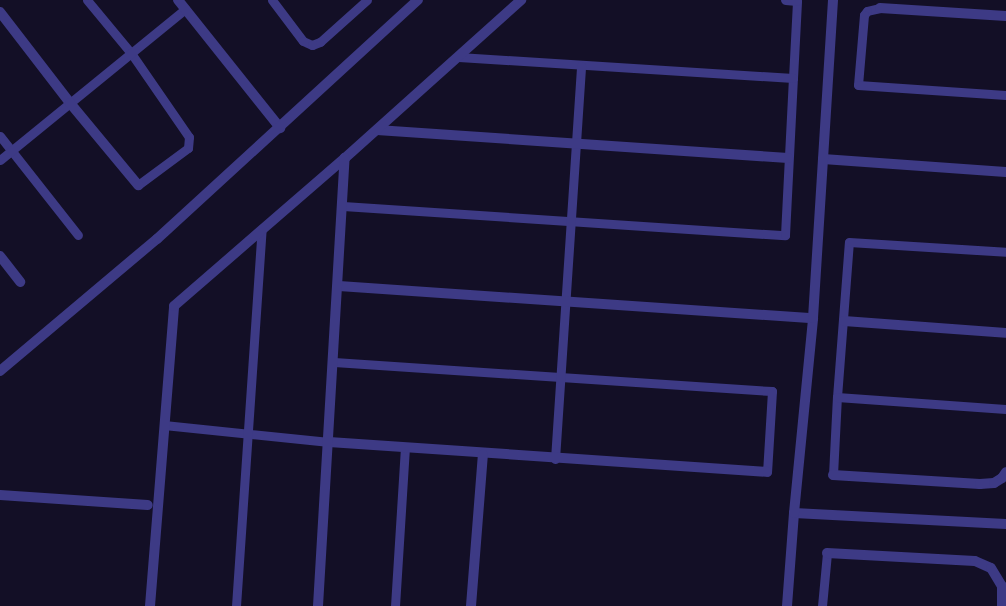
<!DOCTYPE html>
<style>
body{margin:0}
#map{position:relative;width:1006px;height:606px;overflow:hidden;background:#130f26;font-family:Rubik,sans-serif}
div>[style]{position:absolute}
.service>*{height:9px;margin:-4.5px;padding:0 4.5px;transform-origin:4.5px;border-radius:4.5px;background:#3d3a85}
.minor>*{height:10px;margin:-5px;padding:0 5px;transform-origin:5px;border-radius:5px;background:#3d3a85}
span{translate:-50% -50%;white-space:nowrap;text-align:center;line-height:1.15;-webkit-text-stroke:3px #130f26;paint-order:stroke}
</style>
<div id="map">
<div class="service">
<div style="left:87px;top:0;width:69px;rotate:50.3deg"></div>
<div style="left:131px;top:53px;width:102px;rotate:55.4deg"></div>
<div style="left:189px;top:137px;width:11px;rotate:95deg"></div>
<div style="left:188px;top:148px;width:62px;rotate:143.5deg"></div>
<div style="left:272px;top:0;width:51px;rotate:52.9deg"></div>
<div style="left:303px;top:41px;width:10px;rotate:24deg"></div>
<div style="left:312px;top:45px;width:9px;rotate:-21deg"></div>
<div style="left:320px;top:42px;width:63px;rotate:-41.8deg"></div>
<div style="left:880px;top:8px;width:13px;rotate:167deg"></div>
<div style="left:867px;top:11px;width:5px;rotate:127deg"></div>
<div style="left:864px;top:15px;width:70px;rotate:94.9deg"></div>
<div style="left:858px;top:85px;width:148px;rotate:3.9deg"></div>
<div style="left:793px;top:78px;width:77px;rotate:-87deg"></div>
<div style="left:0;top:136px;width:126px;rotate:51.8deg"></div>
<div style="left:0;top:160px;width:239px;rotate:-39.2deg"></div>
<div style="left:343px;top:206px;width:443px;rotate:3.8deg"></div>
<div style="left:785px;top:235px;width:157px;rotate:-87.1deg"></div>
<div style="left:793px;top:78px;width:335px;rotate:-176.4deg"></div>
<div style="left:334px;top:362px;width:439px;rotate:3.8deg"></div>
<div style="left:772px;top:391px;width:81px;rotate:93.5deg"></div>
<div style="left:837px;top:397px;width:155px;rotate:-85.6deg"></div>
<div style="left:849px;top:242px;width:157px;rotate:3.6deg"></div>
<div style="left:164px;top:425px;width:166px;rotate:5.9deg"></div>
<div style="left:555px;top:459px;width:394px;rotate:-86.2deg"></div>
<div style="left:833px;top:475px;width:78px;rotate:-87.1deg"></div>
<div style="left:837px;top:397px;width:169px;rotate:4.1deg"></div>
<div style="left:236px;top:606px;width:378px;rotate:-86.1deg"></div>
<div style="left:395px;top:606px;width:158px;rotate:-86.4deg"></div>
<div style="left:822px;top:606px;width:53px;rotate:-84.6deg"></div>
</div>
<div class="minor">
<div style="left:178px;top:0;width:164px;rotate:51.4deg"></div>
<div style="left:786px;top:0;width:11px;rotate:5deg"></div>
<div style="left:880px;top:8px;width:126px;rotate:3.6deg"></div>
<div style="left:0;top:12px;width:115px;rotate:52.4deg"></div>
<div style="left:70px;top:103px;width:107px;rotate:50.3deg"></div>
<div style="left:377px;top:130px;width:412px;rotate:3.9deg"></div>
<div style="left:823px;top:159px;width:183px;rotate:4.1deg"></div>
<div style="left:0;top:256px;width:33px;rotate:52deg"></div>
<div style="left:339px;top:286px;width:475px;rotate:3.9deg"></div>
<div style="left:844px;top:321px;width:162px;rotate:4.2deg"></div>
<div style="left:0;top:371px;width:205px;rotate:-40.1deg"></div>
<div style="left:157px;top:239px;width:354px;rotate:-42.5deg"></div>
<div style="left:329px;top:442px;width:439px;rotate:3.9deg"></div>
<div style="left:833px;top:475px;width:147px;rotate:3.5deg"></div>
<div style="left:980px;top:484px;width:14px;rotate:-4deg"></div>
<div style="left:994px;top:483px;width:9px;rotate:-32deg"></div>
<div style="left:1002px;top:478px;width:7px;rotate:-56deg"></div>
<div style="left:0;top:495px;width:148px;rotate:3.9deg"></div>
<div style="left:794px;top:513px;width:212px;rotate:3deg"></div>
<div style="left:827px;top:553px;width:148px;rotate:3.1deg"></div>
<div style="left:975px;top:561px;width:17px;rotate:24deg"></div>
<div style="left:991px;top:568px;width:21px;rotate:59deg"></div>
<div style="left:1002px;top:586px;width:20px;rotate:90deg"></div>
<div style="left:150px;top:606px;width:301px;rotate:-85.4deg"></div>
<div style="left:174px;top:306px;width:226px;rotate:-40.9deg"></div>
<div style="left:345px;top:158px;width:237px;rotate:-41.9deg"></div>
<div style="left:318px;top:606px;width:449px;rotate:-86.6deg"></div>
<div style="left:471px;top:606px;width:152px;rotate:-85.5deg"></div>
<div style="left:787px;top:606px;width:93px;rotate:-85.7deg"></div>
<div style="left:794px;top:513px;width:196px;rotate:-84.4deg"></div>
<div style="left:813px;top:318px;width:319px;rotate:-86.4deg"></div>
</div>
</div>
